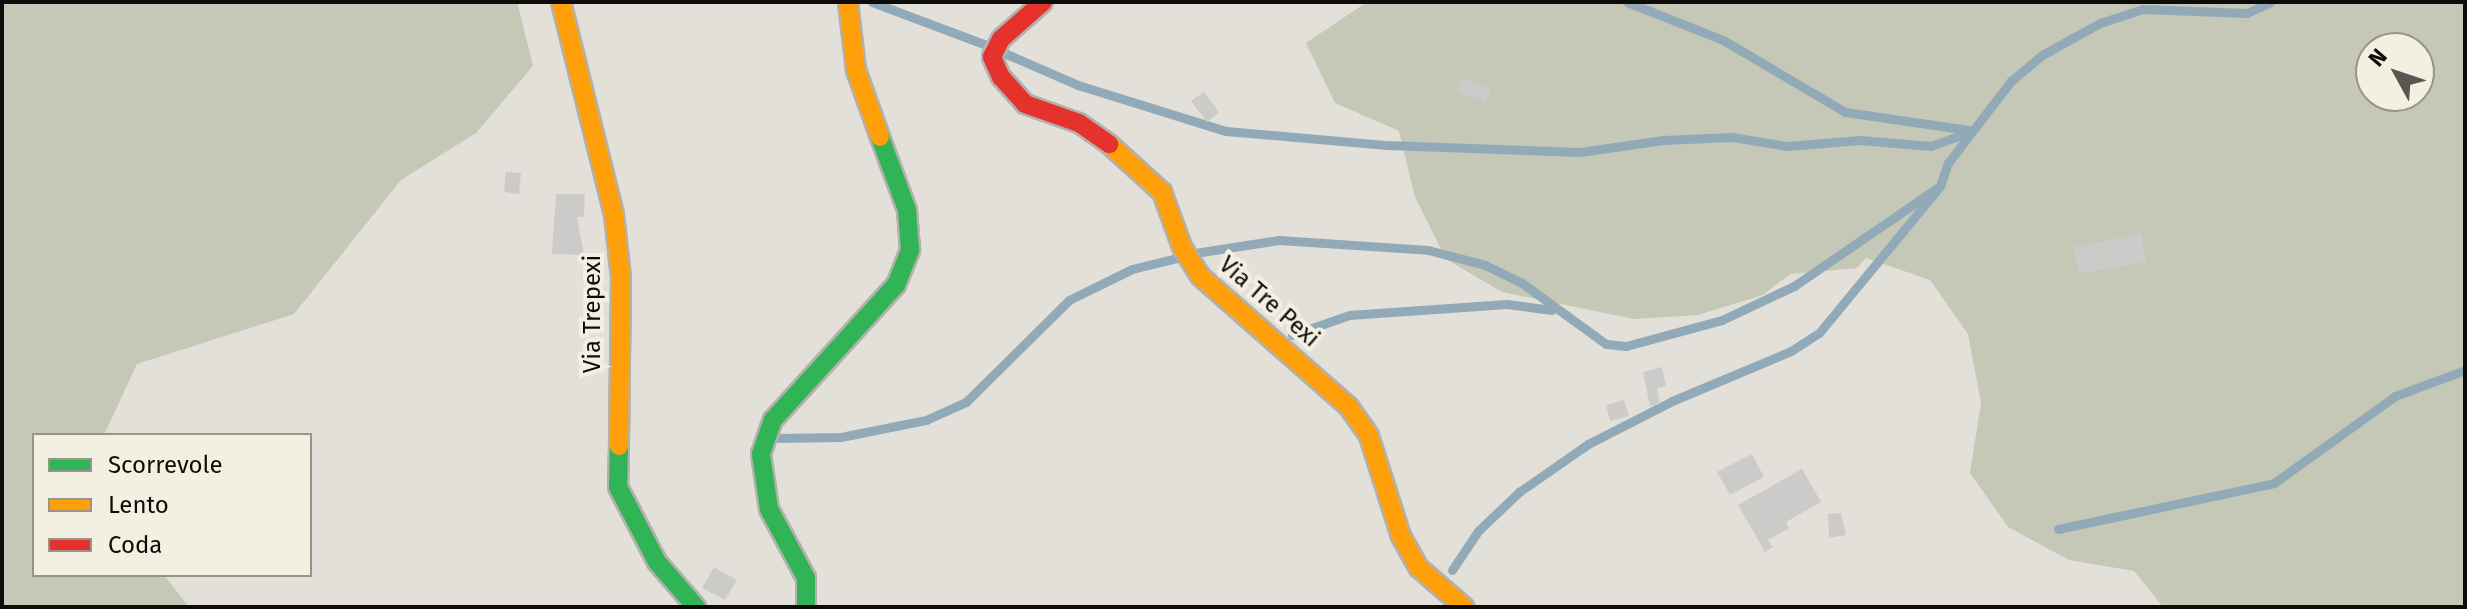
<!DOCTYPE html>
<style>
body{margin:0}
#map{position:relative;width:2467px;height:609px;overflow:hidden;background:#e2e0d9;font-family:"Fira Sans",sans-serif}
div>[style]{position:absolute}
.green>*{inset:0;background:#c5c7b7}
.stream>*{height:9px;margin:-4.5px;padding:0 4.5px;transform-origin:4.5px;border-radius:4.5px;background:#92aab8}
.building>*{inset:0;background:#cccbca}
.roads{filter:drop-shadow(2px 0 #b3b1ac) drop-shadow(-2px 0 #b3b1ac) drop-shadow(0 2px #b3b1ac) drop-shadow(0 -2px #b3b1ac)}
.fast>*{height:18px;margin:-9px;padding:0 9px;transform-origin:9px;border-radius:9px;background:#30b455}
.slow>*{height:18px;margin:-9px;padding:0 9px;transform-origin:9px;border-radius:9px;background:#ff9f0a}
.jam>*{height:18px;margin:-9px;padding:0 9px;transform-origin:9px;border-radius:9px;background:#e5322d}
span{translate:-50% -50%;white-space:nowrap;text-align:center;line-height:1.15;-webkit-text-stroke:8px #f3f0e2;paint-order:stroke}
.street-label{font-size:24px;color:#0e0c08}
.frame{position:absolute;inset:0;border:4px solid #0e0c08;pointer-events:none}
.legend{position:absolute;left:32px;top:433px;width:280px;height:144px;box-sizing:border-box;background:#f3f0e2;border:2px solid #97958b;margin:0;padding:10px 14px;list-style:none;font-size:24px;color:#0e0c08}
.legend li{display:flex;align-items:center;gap:16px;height:40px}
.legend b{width:40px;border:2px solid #97958b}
.north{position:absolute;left:2355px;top:32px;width:80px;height:80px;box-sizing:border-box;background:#f3f0e2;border:2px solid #97958b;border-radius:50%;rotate:310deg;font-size:22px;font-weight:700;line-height:32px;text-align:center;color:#0e0c08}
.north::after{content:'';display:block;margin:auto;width:28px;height:36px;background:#585651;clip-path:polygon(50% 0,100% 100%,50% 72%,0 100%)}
</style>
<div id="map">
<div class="green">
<div style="clip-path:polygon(2px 2px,517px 2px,533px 66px,476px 133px,401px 180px,294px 314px,137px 364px,104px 435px,34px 435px,34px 575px,164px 575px,189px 607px,2px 607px)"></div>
<div style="clip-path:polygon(evenodd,1367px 2px,2465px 2px,2465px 607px,2163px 607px,2134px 571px,2069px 560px,2008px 527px,1970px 473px,1981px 403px,1968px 334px,1930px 280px,1866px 258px,1857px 268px,1790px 274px,1763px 295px,1698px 315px,1634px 319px,1502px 292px,1446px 259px,1415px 197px,1399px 131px,1335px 103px,1306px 43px,1367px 2px,2371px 48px,2419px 48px,2419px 96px,2371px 96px,2371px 48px)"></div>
</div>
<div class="stream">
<div style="left:872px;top:2px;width:125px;rotate:20.6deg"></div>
<div style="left:1627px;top:2px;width:103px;rotate:21.6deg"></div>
<div style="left:1723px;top:40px;width:142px;rotate:30.5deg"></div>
<div style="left:1845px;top:112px;width:125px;rotate:8.3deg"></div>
<div style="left:1002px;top:52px;width:83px;rotate:23.5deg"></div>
<div style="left:1078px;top:85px;width:155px;rotate:17.3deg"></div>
<div style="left:1226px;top:131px;width:162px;rotate:5deg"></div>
<div style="left:1387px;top:145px;width:193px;rotate:2.1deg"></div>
<div style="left:1580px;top:152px;width:84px;rotate:-8.2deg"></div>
<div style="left:1663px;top:140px;width:69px;rotate:-2.5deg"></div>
<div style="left:1732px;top:137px;width:56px;rotate:9.3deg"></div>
<div style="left:1787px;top:146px;width:73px;rotate:-4.7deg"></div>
<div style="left:1860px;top:140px;width:71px;rotate:4.8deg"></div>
<div style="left:1931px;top:146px;width:44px;rotate:-20.1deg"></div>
<div style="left:1195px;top:253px;width:85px;rotate:-8.8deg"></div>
<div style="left:1279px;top:240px;width:149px;rotate:3.8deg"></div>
<div style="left:1428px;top:250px;width:59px;rotate:14.7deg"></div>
<div style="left:1485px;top:265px;width:41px;rotate:25.9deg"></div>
<div style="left:1522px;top:283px;width:104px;rotate:36deg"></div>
<div style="left:1606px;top:344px;width:20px;rotate:6deg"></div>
<div style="left:1626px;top:346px;width:99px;rotate:-15.2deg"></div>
<div style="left:1722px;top:320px;width:80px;rotate:-25.3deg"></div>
<div style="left:1794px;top:286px;width:177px;rotate:-34.4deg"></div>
<div style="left:1292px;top:335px;width:60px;rotate:-19.3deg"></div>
<div style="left:1349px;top:315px;width:158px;rotate:-4deg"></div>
<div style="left:1507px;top:304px;width:45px;rotate:7.6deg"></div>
<div style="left:776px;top:438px;width:65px;rotate:-0.9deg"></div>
<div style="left:841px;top:437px;width:87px;rotate:-11.3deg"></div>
<div style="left:926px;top:420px;width:44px;rotate:-24.2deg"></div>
<div style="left:966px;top:402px;width:145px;rotate:-44.7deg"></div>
<div style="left:1069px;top:300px;width:70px;rotate:-26.2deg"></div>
<div style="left:1132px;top:269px;width:46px;rotate:-13.7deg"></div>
<div style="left:2058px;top:529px;width:221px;rotate:-12deg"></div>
<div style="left:2274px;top:483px;width:149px;rotate:-35.7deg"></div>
<div style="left:2395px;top:396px;width:75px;rotate:-20.4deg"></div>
<div style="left:1452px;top:570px;width:47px;rotate:-56.3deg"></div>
<div style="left:1478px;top:531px;width:57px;rotate:-43.6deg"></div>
<div style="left:1519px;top:492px;width:84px;rotate:-34.8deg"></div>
<div style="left:1588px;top:444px;width:94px;rotate:-27.1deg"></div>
<div style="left:1672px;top:401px;width:129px;rotate:-22.8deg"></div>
<div style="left:1791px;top:351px;width:33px;rotate:-33deg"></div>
<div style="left:1819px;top:333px;width:190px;rotate:-50.5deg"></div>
<div style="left:1940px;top:186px;width:24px;rotate:-71deg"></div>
<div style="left:1948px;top:163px;width:103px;rotate:-52.5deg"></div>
<div style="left:2011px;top:81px;width:40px;rotate:-40deg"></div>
<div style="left:2042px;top:55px;width:66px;rotate:-28.9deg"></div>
<div style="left:2100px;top:23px;width:45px;rotate:-18deg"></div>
<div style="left:2143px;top:9px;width:104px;rotate:2.2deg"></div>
<div style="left:2247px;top:13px;width:26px;rotate:-25deg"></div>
</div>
<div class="building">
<div style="clip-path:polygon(1462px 77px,1491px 88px,1485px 102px,1457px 91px)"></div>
<div style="clip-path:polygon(1204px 92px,1219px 112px,1207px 122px,1191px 101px)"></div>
<div style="clip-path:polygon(506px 172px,521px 173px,519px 194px,504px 192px)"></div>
<div style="clip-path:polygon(556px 194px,585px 194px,584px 217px,577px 217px,584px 255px,552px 254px)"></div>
<div style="clip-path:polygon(2141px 234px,2146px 262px,2078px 274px,2074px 247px)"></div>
<div style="clip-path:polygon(1662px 367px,1666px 386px,1657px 388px,1660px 404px,1650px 406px,1643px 372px)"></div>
<div style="clip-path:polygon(1624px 400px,1629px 416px,1610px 421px,1606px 405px)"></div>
<div style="clip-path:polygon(1752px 454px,1764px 477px,1730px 495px,1717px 472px)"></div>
<div style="clip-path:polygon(1802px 469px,1821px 502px,1786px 522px,1789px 528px,1768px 540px,1773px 547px,1765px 552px,1738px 505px)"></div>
<div style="clip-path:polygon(1841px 513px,1846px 535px,1829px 538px,1828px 514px)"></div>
<div style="clip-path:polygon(714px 567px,737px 580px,725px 600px,702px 588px)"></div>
</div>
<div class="roads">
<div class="fast">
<div style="left:619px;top:446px;width:41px;rotate:91.4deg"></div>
<div style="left:618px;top:487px;width:85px;rotate:62.5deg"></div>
<div style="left:657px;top:562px;width:60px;rotate:49.1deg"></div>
<div style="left:806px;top:607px;width:29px;rotate:-90deg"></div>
<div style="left:806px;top:578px;width:78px;rotate:-118.2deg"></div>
<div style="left:769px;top:509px;width:56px;rotate:-98.3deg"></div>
<div style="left:761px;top:454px;width:36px;rotate:-71deg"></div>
<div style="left:773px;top:420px;width:183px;rotate:-47.7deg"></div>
<div style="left:896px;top:285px;width:38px;rotate:-68deg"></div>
<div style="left:910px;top:250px;width:40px;rotate:-94.3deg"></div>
<div style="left:907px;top:210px;width:78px;rotate:-110.3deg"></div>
</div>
<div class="slow">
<div style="left:561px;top:2px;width:219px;rotate:76deg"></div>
<div style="left:614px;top:215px;width:62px;rotate:83.6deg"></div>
<div style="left:621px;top:277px;width:169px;rotate:90.7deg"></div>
<div style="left:848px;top:2px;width:68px;rotate:83.3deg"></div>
<div style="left:856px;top:70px;width:71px;rotate:70.3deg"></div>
<div style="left:1109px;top:144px;width:72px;rotate:42.2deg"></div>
<div style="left:1162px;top:192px;width:59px;rotate:70deg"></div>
<div style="left:1182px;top:247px;width:34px;rotate:58deg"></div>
<div style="left:1200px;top:276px;width:198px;rotate:41.3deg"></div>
<div style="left:1349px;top:407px;width:35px;rotate:55deg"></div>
<div style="left:1369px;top:436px;width:105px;rotate:72.3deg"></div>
<div style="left:1401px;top:536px;width:37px;rotate:61deg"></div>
<div style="left:1419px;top:568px;width:60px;rotate:40.9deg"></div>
</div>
<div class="jam">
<div style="left:1043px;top:2px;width:56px;rotate:138.6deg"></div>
<div style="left:1001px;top:39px;width:20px;rotate:117deg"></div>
<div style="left:992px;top:57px;width:22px;rotate:66deg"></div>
<div style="left:1001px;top:77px;width:36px;rotate:48deg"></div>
<div style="left:1025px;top:104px;width:57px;rotate:19.4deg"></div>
<div style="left:1079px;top:123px;width:37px;rotate:35deg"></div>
</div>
</div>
<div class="street-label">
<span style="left:1269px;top:302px;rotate:41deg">Via Tre Pexi</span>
<span style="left:593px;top:314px;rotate:-90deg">Via Trepexi</span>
</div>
<div class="frame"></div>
<ul class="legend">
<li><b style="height:10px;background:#30b455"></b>Scorrevole</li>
<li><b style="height:10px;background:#ff9f0a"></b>Lento</li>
<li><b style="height:10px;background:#e5322d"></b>Coda</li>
</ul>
<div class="north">N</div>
</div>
